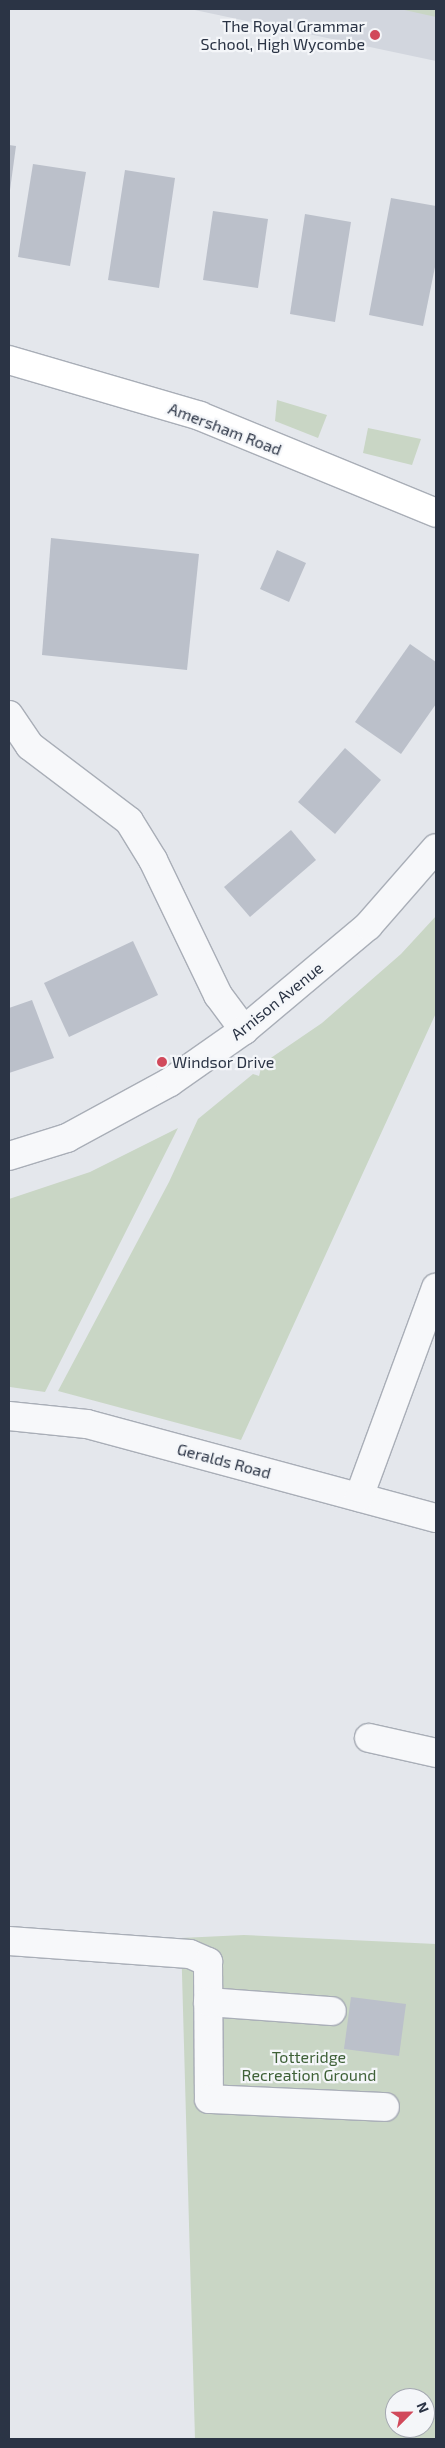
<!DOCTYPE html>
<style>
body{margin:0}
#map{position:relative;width:445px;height:2448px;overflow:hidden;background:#e4e7ec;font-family:"Exo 2",sans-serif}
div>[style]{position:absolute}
.built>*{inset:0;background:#d2d6de}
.green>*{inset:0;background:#c9d6c5}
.building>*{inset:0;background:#bbc0ca}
.roads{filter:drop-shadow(1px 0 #a9aeb7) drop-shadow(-1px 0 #a9aeb7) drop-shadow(0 1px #a9aeb7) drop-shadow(0 -1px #a9aeb7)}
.minor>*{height:28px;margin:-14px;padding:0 14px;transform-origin:14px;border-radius:14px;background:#f7f8fa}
.major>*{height:28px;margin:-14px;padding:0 14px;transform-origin:14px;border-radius:14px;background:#fff}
.dots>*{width:14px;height:14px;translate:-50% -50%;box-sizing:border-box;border:2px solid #f4f6f9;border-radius:50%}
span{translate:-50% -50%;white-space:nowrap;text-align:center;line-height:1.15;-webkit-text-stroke:4.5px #f4f6f9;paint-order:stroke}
.poi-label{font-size:16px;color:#2b3445}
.right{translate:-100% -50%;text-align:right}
.left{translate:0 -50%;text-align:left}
.street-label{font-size:16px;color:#2b3445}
.park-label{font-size:16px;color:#3f6138}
.frame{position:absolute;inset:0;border:10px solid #2b3445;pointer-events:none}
.north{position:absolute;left:385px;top:2388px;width:50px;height:50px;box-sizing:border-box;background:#f4f6f9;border:1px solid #a4a8b1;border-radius:50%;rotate:67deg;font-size:14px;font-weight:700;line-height:20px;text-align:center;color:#2b3445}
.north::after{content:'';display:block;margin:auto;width:18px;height:22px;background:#d1495b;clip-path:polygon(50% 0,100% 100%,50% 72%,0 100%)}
</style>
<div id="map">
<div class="built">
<div style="clip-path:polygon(190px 9px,436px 9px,436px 61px)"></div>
</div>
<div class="green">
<div style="clip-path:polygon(400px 9px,436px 9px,436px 17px)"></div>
<div style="clip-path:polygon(277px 400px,327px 415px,318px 438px,275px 421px)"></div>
<div style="clip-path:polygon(368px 428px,421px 439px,412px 465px,363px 453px)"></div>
<div style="clip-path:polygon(436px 916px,436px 1013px,241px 1440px,58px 1391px,169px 1182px,198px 1119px,253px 1074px,259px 1076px,262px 1064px,322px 1023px,401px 954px)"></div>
<div style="clip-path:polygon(178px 1128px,45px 1392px,10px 1387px,9px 1199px,90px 1172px)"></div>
<div style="clip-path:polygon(evenodd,244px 1935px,436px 1944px,436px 2439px,195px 2439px,181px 1938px,244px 1935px,395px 2398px,425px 2398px,425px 2428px,395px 2428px,395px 2398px)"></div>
</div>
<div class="building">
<div style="clip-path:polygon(9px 145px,16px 146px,10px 190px,9px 190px)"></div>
<div style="clip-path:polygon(33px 164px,86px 172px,70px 266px,18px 257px)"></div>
<div style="clip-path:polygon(125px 170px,175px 178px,159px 288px,108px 280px)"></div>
<div style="clip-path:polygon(391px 198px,436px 206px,436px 262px,423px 326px,369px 315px)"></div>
<div style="clip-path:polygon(213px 211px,268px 219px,258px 288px,203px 280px)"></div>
<div style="clip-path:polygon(305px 214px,351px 222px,335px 322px,290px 314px)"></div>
<div style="clip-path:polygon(51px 538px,199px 554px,187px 670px,42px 655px)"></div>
<div style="clip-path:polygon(277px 550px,306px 563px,289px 602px,260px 589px)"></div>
<div style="clip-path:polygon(410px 644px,436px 662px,436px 704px,401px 754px,355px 722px)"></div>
<div style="clip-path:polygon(345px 748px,381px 780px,335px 834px,298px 802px)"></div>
<div style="clip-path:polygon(291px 830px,316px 860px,250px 917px,224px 887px)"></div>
<div style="clip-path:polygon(133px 941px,158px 995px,69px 1037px,44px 983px)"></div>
<div style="clip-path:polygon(32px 1000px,54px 1058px,9px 1073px,9px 1008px)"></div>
<div style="clip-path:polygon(351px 1997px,406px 2004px,399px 2056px,344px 2049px)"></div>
</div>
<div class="roads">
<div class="minor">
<div style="left:9px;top:715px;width:37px;rotate:56deg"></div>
<div style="left:30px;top:746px;width:124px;rotate:37.1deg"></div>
<div style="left:129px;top:821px;width:46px;rotate:58.4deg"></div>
<div style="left:153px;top:860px;width:150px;rotate:64.3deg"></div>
<div style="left:218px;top:995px;width:44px;rotate:53.4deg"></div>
<div style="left:9px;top:1156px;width:61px;rotate:-17.2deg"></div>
<div style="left:67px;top:1138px;width:117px;rotate:-28.5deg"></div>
<div style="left:170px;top:1082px;width:90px;rotate:-35.1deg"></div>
<div style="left:244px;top:1030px;width:162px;rotate:-40deg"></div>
<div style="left:368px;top:926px;width:103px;rotate:-48.9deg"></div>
<div style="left:9px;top:1416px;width:78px;rotate:5.9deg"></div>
<div style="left:87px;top:1424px;width:361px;rotate:15.1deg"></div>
<div style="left:359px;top:1497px;width:223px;rotate:-69.8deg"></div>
<div style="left:369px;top:1738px;width:69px;rotate:12.6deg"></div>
<div style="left:9px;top:1941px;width:181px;rotate:4.1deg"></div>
<div style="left:190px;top:1954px;width:20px;rotate:24deg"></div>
<div style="left:208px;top:1962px;width:137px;rotate:89.6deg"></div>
<div style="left:209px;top:2099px;width:176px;rotate:2.6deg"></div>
<div style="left:208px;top:2002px;width:124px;rotate:4.2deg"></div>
</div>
<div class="major">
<div style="left:9px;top:360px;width:199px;rotate:16.3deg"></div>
<div style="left:200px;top:416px;width:255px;rotate:22.3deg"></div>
</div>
</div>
<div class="dots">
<div style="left:375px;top:35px;background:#d1495b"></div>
<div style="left:162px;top:1062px;background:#d1495b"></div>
</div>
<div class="poi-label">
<span class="right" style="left:365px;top:35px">The Royal Grammar<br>School, High Wycombe</span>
<span class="left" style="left:172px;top:1062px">Windsor Drive</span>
</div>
<div class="street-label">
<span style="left:225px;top:429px;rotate:21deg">Amersham Road</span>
<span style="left:277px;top:1001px;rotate:-39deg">Arnison Avenue</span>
<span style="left:224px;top:1461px;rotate:15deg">Geralds Road</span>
</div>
<div class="park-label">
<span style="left:309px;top:2066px">Totteridge<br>Recreation Ground</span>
</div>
<div class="frame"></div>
<div class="north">N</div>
</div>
